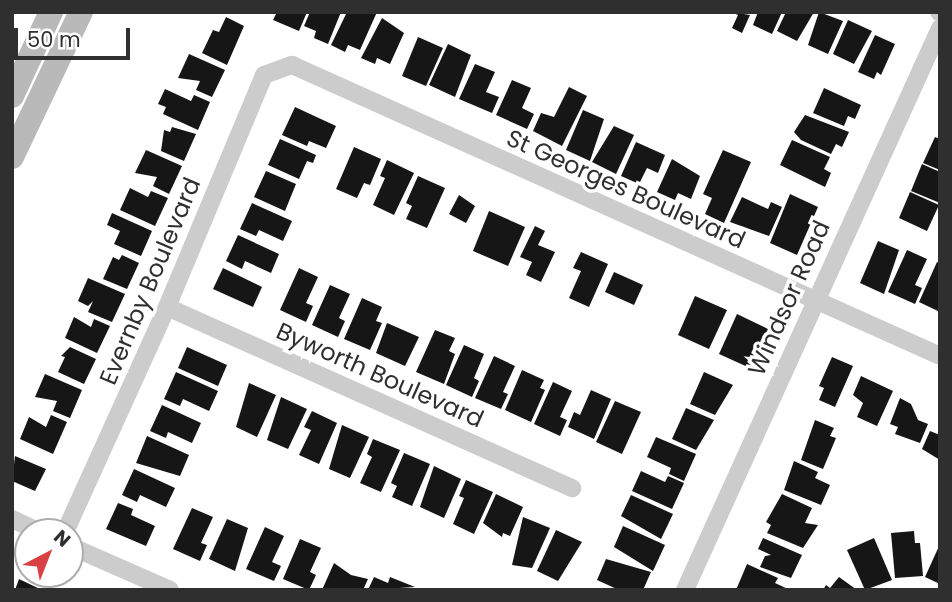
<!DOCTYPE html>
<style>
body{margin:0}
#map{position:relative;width:952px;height:602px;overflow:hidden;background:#fff;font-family:Poppins,sans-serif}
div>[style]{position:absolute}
.building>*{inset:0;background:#161616}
.minor>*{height:18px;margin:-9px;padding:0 9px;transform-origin:9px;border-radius:9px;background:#ccc}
.secondary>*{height:24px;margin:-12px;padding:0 12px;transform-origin:12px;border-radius:12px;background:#b9b9b9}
span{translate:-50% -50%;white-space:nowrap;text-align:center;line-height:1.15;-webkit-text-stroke:7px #fff;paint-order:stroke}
.street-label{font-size:24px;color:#2f2f2f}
.frame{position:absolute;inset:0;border:14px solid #2f2f2f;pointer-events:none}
.north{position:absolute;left:14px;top:518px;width:70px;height:70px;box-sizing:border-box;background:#fff;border:2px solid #acacac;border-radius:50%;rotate:42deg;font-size:19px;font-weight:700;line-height:28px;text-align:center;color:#2f2f2f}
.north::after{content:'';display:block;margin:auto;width:24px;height:32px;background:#d84043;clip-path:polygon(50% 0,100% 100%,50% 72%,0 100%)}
.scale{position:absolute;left:14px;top:28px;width:116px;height:32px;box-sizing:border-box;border:4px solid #2f2f2f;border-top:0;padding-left:9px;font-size:21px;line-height:24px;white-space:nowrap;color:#2f2f2f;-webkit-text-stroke:5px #fff;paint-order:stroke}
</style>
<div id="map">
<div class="building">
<div style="clip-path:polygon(277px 12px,307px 12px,299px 31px,273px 20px)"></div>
<div style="clip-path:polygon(310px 12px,341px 12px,328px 44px,314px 38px,316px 31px,304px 26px)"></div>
<div style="clip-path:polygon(347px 12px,377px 12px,360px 50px,348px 45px,345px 52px,331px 45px)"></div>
<div style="clip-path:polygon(731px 12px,750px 15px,742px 33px,732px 28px,738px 15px)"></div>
<div style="clip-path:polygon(758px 12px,782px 12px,772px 34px,753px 25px)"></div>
<div style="clip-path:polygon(786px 12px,814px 12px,797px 41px,777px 31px)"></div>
<div style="clip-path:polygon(819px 12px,843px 21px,828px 54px,808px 45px)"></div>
<div style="clip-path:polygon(226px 17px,244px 26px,227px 65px,202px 53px,213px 30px,219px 32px)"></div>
<div style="clip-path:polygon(382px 18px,404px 33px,390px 64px,377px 58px,375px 64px,361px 58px)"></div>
<div style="clip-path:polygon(848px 20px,872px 31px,854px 64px,833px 54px)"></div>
<div style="clip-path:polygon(875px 35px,895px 44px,881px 75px,877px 72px,874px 79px,858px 72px)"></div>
<div style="clip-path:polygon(418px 37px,443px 48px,426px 86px,402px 76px)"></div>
<div style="clip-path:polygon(448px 44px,471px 55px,455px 97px,429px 85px)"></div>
<div style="clip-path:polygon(189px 54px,225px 70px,212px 97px,196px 90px,200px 81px,178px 78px)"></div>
<div style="clip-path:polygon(475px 64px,495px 72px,486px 92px,499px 97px,492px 113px,459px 99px)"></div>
<div style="clip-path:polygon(512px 80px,531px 88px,522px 108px,534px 114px,527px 129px,496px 115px)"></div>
<div style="clip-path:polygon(569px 87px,587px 96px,562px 146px,533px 131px,541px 113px,554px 117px)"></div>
<div style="clip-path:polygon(824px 88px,861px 105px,855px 119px,848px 116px,844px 126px,813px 113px)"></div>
<div style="clip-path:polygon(165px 89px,191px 101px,194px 95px,210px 102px,198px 130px,163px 114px,166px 107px,158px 104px)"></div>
<div style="clip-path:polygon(295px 107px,336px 126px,326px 148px,309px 141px,307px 146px,282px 135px)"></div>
<div style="clip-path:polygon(583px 110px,604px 119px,590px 161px,566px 150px)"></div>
<div style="clip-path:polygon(805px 115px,849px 132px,842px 147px,836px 144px,831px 154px,801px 140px,794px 132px)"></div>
<div style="clip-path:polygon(614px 126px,634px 135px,616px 174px,592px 162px)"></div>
<div style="clip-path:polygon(172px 127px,196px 134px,184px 161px,161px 151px,164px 130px,170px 132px)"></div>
<div style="clip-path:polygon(935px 137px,940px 139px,940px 170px,923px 163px)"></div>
<div style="clip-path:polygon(280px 139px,316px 155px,313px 163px,307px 161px,299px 179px,268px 165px)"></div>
<div style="clip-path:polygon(792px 140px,830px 157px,824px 169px,831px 173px,825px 187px,780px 165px)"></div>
<div style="clip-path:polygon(636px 142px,665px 155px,658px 173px,647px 168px,639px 184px,621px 176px)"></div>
<div style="clip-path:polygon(354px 147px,381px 159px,370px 185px,364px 183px,357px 198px,336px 189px)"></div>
<div style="clip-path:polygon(146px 150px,182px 166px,169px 194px,153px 186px,157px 177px,135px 173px)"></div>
<div style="clip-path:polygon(723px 150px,751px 162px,724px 223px,705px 214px,712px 198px,703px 194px)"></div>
<div style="clip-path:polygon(672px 159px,700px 176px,691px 199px,678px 193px,675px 200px,657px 192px)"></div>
<div style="clip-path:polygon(387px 160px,414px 173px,394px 215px,373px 205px,385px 178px,380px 176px)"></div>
<div style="clip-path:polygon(922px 164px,940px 172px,940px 203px,911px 191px)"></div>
<div style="clip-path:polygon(266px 171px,296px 184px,285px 211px,254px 197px)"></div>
<div style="clip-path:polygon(418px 176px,445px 188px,427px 228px,406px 219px,412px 206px,406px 203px)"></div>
<div style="clip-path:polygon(130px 188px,148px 197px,151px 191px,168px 198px,155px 226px,120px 210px)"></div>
<div style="clip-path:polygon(910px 192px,939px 205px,927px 231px,899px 218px)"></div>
<div style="clip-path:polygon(790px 194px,818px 207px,797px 255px,770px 243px)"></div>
<div style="clip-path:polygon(459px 195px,475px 206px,466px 223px,449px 214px)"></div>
<div style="clip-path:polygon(742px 197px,768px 209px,771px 202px,782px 207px,769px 236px,730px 222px)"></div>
<div style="clip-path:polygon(252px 203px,292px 221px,283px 241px,259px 230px,256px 236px,240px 229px)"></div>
<div style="clip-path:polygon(489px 211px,525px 227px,508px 266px,473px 251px)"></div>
<div style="clip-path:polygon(112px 213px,152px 231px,141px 256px,114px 244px,120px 231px,107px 225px)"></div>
<div style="clip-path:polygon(535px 226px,545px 231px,538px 245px,555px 252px,541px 282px,526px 275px,532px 262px,520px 257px)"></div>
<div style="clip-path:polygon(238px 235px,279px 254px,271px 273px,245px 261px,242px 269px,226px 261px)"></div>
<div style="clip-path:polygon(878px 241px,899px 250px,884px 294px,860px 283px)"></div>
<div style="clip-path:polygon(907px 250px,927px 259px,915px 285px,922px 288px,915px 304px,888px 292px)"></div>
<div style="clip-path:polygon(581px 252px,608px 264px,589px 307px,569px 298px,581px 271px,573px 268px)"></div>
<div style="clip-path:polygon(122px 255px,139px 263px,127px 289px,103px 279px,113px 257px,119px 260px)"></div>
<div style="clip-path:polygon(937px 262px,940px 263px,940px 312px,919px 302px)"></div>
<div style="clip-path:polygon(223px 268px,262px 287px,253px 307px,213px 289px)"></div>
<div style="clip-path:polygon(299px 268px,318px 277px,306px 303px,313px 306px,306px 322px,280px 310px)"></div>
<div style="clip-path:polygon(614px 272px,643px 285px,634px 305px,605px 292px)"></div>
<div style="clip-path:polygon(88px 278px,125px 294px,112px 322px,88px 312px,93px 301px,88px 306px,78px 301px)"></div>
<div style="clip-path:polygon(330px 285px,350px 294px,339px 318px,345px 321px,338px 337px,312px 325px)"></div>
<div style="clip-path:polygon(695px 296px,727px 310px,709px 349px,678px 335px)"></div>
<div style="clip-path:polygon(362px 298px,382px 307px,376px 321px,382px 323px,370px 350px,344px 339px)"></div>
<div style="clip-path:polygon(737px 314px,768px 329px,750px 368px,719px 354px)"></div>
<div style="clip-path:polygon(74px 317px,91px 327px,94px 319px,110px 326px,97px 353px,65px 338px)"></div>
<div style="clip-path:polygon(387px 323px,419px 337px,405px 366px,376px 353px)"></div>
<div style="clip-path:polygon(435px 330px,455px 338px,449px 351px,455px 354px,444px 384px,416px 372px)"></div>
<div style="clip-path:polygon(464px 345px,484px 354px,474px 378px,479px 381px,472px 397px,446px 385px)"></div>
<div style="clip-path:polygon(70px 347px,96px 359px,84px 384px,58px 372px,65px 357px,61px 356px)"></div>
<div style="clip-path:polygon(187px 347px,227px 365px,218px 386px,178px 368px)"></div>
<div style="clip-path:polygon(494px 356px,515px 366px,503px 392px,508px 394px,501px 409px,475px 398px)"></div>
<div style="clip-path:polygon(832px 357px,853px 366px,835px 407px,819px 400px,824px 388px,819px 386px)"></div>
<div style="clip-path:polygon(522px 370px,544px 380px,540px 388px,545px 390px,531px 422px,505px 410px)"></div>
<div style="clip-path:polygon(176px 372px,218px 391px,209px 411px,183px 399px,180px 406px,164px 399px)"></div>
<div style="clip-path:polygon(704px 372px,733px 385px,715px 415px,690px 404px)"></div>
<div style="clip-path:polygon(45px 374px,82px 390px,70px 418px,53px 411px,57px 401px,35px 397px)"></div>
<div style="clip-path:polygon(861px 376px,893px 391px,877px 426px,857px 417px,863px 403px,853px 395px)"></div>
<div style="clip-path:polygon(553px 382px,572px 391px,560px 417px,567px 420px,560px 436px,534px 424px)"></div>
<div style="clip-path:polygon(249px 383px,276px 395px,257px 437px,236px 427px)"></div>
<div style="clip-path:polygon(591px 390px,611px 399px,594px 439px,568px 427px,574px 412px,580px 415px)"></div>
<div style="clip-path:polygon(281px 397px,307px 409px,288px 449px,267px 440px)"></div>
<div style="clip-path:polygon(900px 398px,911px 404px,918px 420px,928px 424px,920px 443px,895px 434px,898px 427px,890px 424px)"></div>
<div style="clip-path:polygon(615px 401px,641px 412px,622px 454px,596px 442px)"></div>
<div style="clip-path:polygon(162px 405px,201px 423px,192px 443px,168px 432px,166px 438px,150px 431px)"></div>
<div style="clip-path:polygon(686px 408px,714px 420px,696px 450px,672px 439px)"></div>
<div style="clip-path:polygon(312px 411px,337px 423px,319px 464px,299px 455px,311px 430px,304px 427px)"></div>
<div style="clip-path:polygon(51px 415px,67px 422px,53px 454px,20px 439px,29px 417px,46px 427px)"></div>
<div style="clip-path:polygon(815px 420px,834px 428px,830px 436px,836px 438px,823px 469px,801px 460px)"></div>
<div style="clip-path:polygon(342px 425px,369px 437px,350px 478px,329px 469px)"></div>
<div style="clip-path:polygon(930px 431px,940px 435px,940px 460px,922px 449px)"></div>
<div style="clip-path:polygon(147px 436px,189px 455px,180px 476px,136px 463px)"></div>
<div style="clip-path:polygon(656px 437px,696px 454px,684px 481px,669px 474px,671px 468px,647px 457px)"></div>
<div style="clip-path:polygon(373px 439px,400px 450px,381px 492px,360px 483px,372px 457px,367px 454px)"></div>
<div style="clip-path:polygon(404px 453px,430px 464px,412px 506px,392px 497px,397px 486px,391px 483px)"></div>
<div style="clip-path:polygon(15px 456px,46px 469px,35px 491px,12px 481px)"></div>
<div style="clip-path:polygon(794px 461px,818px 472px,815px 478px,830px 485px,821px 505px,784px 490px)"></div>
<div style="clip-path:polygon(434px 466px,461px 479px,444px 518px,420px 507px)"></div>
<div style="clip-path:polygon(134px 469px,175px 488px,166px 507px,140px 495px,137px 502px,122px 495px)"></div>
<div style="clip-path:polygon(641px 471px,665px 482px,668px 476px,684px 483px,672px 509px,632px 491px)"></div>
<div style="clip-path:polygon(466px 480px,493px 492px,474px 534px,453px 524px,464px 498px,459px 496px)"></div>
<div style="clip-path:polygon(496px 494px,523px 507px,510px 536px,503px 533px,502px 537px,483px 523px)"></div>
<div style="clip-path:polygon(782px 494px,812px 508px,805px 523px,818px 525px,803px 548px,767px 533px,771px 525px,766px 522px)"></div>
<div style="clip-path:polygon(631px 495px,673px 514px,661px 539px,621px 516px)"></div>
<div style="clip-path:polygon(118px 503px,133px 509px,131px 515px,155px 526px,146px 546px,106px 529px)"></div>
<div style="clip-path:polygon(192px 508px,213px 517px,201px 543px,207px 545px,200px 561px,173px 549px)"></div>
<div style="clip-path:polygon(523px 517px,550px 528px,532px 568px,512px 565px)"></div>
<div style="clip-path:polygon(227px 519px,248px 528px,235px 571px,209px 559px)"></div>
<div style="clip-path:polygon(623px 526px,665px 545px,653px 571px,614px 547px)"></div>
<div style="clip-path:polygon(265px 527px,284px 536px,272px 562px,281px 566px,274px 581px,246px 569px)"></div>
<div style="clip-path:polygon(556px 530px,582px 542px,558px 581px,537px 571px)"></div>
<div style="clip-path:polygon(914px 531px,915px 543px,920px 543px,923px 576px,895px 578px,891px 533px)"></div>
<div style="clip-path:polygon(763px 538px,802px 555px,791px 578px,760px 567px,765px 556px,771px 555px,758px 549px)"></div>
<div style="clip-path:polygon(874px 538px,892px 580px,865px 590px,847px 550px)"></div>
<div style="clip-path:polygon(300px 539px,321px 548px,310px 572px,316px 575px,309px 590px,283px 579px)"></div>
<div style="clip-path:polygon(940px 544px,940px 584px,925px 577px)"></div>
<div style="clip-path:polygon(606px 559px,651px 572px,643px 590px,619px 590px,597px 580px)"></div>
<div style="clip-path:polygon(334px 563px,351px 575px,368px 579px,363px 590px,322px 590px)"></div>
<div style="clip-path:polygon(747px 564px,778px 578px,775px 583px,790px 590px,736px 590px)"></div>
<div style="clip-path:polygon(374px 577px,388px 583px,390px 577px,415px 587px,368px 590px)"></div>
<div style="clip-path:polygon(839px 577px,857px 590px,823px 590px,826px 585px,830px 588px)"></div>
<div style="clip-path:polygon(19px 579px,42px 590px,15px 590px)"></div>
</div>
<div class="minor">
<div style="left:939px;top:12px;width:1px;rotate:45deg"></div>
<div style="left:167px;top:307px;width:444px;rotate:24.1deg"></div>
<div style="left:12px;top:519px;width:31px;rotate:25deg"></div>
<div style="left:65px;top:532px;width:247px;rotate:-65.6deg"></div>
<div style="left:167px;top:307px;width:251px;rotate:-67.3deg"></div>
<div style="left:264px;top:75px;width:30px;rotate:-20deg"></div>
<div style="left:292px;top:65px;width:710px;rotate:24.18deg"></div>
<div style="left:70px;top:546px;width:109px;rotate:23.7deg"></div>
<div style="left:685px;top:590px;width:617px;rotate:-65.59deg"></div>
</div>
<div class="secondary">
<div style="left:12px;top:96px;width:93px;rotate:-65.1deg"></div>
<div style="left:12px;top:157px;width:161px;rotate:-64.6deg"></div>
</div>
<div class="street-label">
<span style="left:626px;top:189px;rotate:24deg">St Georges Boulevard</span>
<span style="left:150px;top:281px;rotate:-67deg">Evernby Boulevard</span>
<span style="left:789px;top:298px;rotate:-66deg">Windsor Road</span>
<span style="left:380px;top:375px;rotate:24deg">Byworth Boulevard</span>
</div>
<div class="frame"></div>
<div class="north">N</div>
<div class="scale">50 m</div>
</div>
